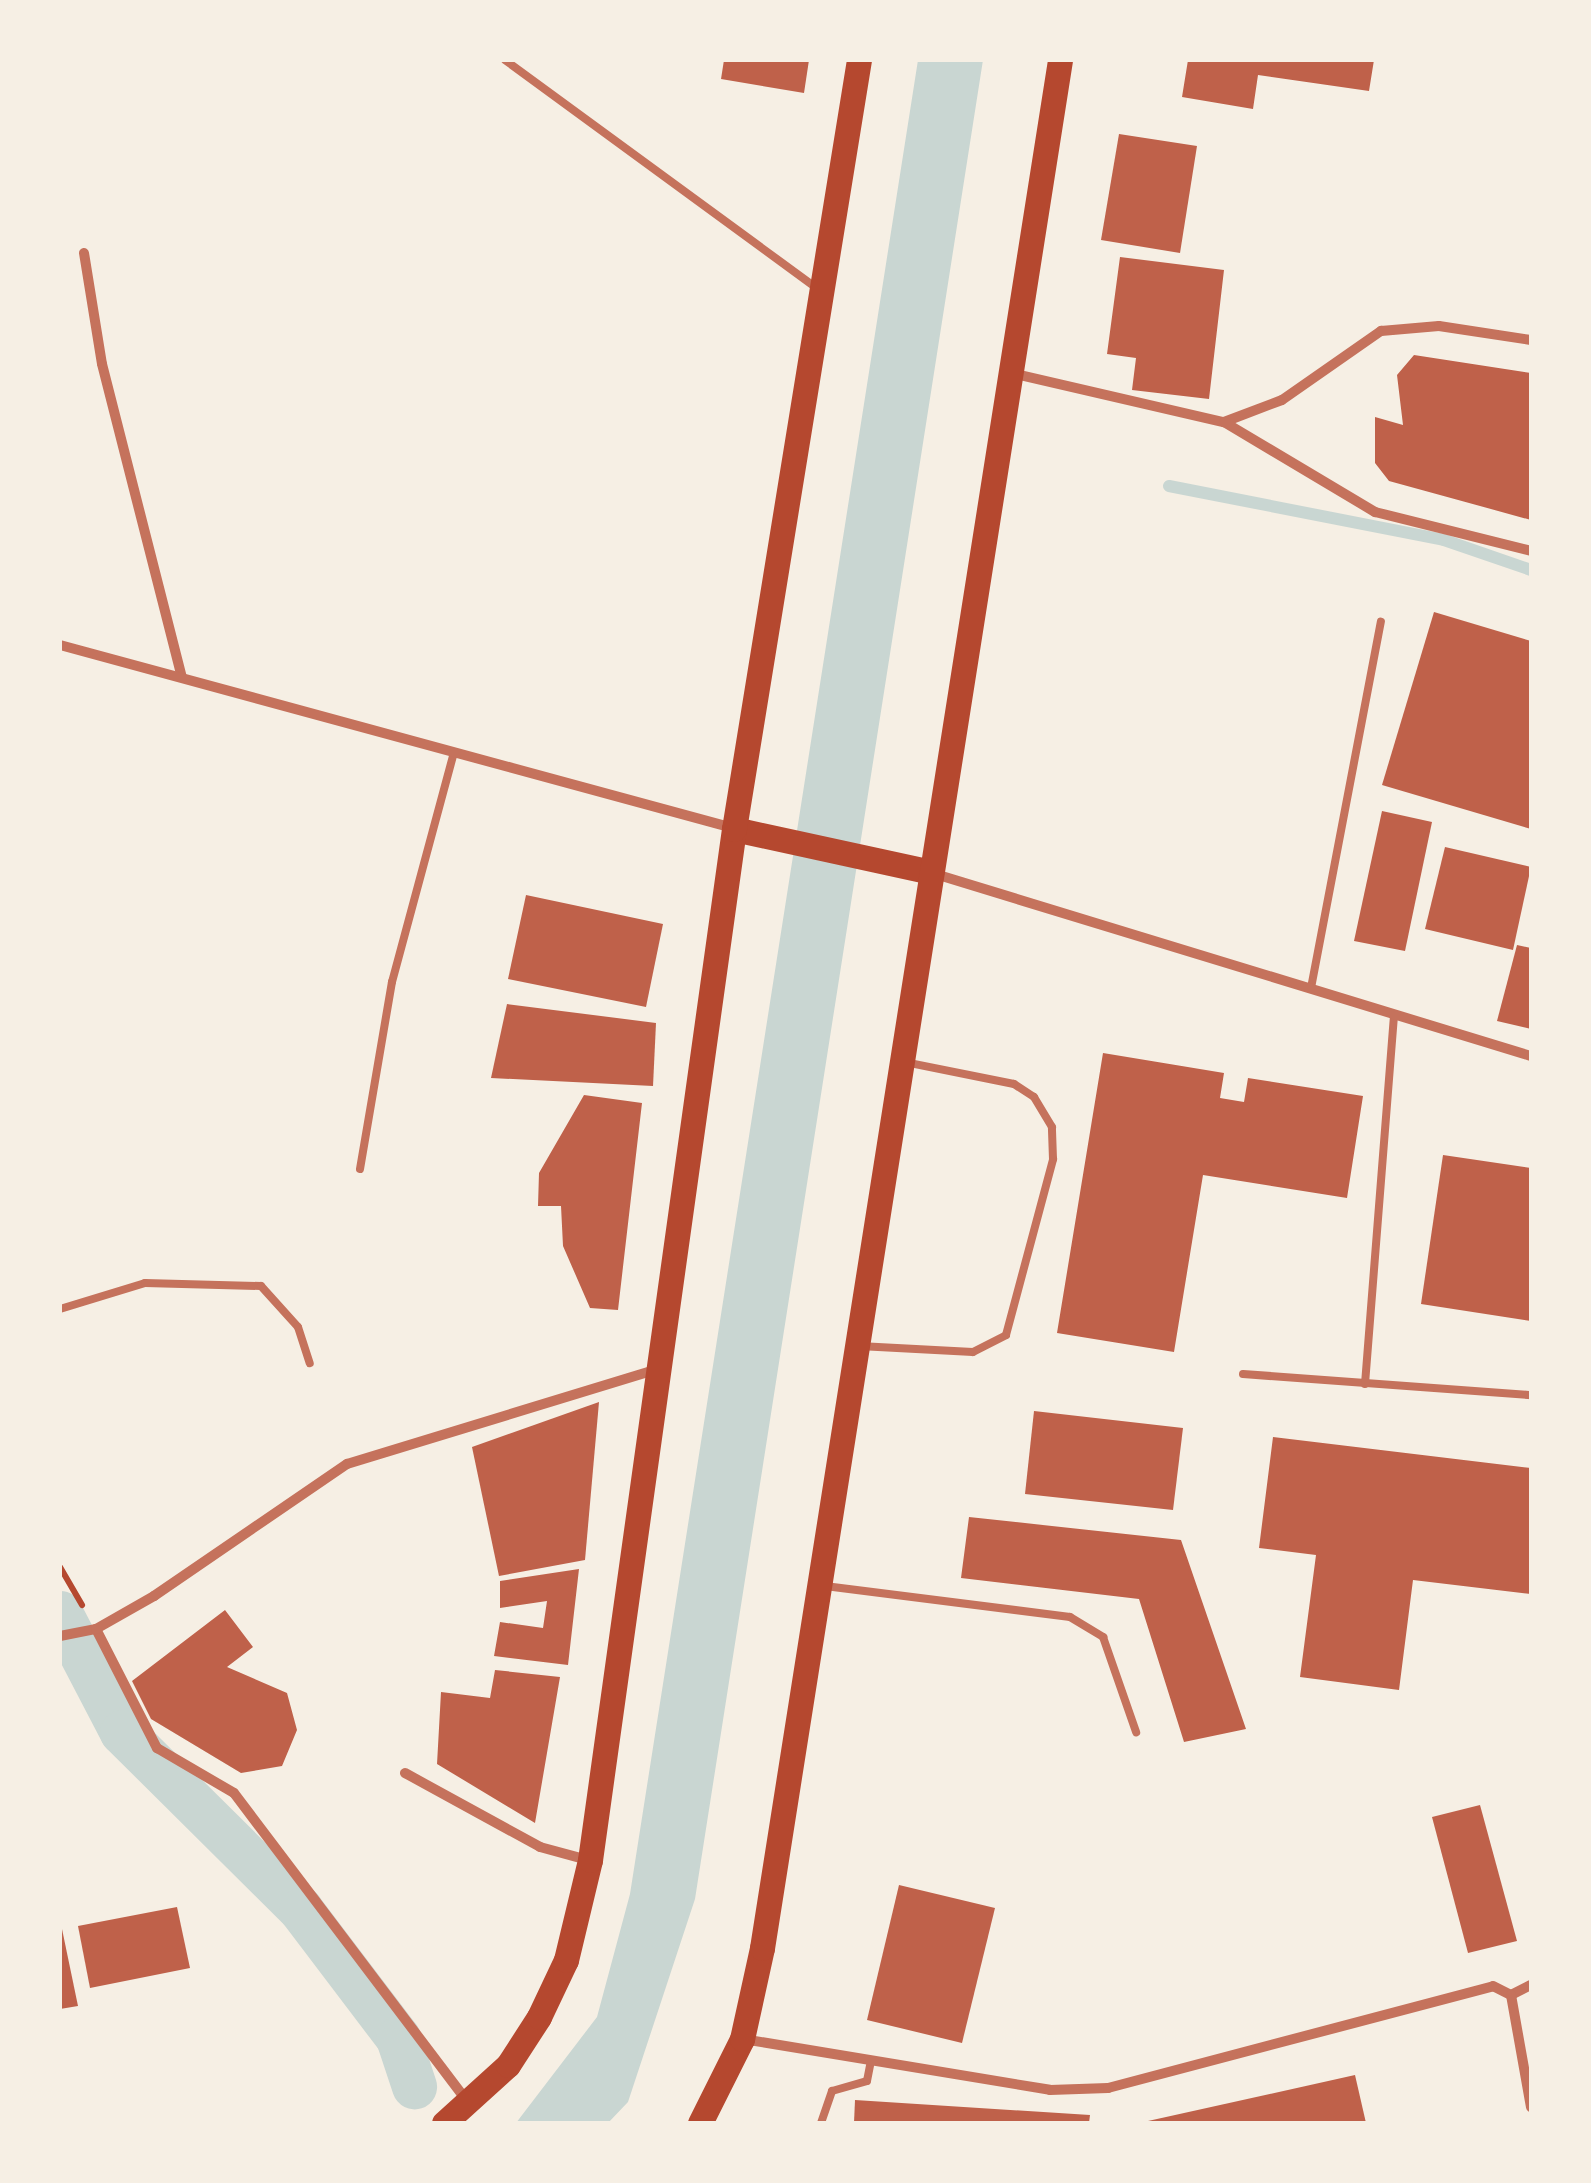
<!DOCTYPE html>
<style>
body{margin:0}
#map{position:relative;width:1591px;height:2183px;overflow:hidden;background:#f6efe4;font-family:"IBM Plex Serif",serif}
div>[style]{position:absolute}
.water>*{inset:0;background:#c9d6d2}
.stream>*{height:12px;margin:-6px;padding:0 6px;transform-origin:6px;border-radius:6px;background:#c9d6d2}
.canal>*{height:45px;margin:-22.5px;padding:0 22.5px;transform-origin:22.5px;border-radius:22.5px;background:#c9d6d2}
.building>*{inset:0;background:#bf614a}
.path>*{height:6px;margin:-3px;padding:0 3px;transform-origin:3px;border-radius:3px;background:#b5482f}
.service>*{height:8px;margin:-4px;padding:0 4px;transform-origin:4px;border-radius:4px;background:#c5725c}
.minor>*{height:10px;margin:-5px;padding:0 5px;transform-origin:5px;border-radius:5px;background:#c5725c}
.primary>*{height:25px;margin:-12.5px;padding:0 12.5px;transform-origin:12.5px;border-radius:12.5px;background:#b5482f}
span{translate:-50% -50%;white-space:nowrap;text-align:center;line-height:1.15;-webkit-text-stroke:10px #f6efe4;paint-order:stroke}
.frame{position:absolute;inset:0;border:62px solid #f6efe4;pointer-events:none}
</style>
<div id="map">
<div class="water">
<div style="clip-path:polygon(918px 60px,983px 60px,695px 1899px,628px 2102px,608px 2123px,516px 2123px,597px 2017px,630px 1894px)"></div>
</div>
<div class="stream">
<div style="left:1169px;top:486px;width:280px;rotate:11.1deg"></div>
<div style="left:1444px;top:540px;width:92px;rotate:19deg"></div>
</div>
<div class="canal">
<div style="left:60px;top:1613px;width:134px;rotate:62.5deg"></div>
<div style="left:122px;top:1732px;width:252px;rotate:44.8deg"></div>
<div style="left:301px;top:1910px;width:161px;rotate:52.8deg"></div>
<div style="left:398px;top:2038px;width:51px;rotate:71.6deg"></div>
</div>
<div class="building">
<div style="clip-path:polygon(724px 60px,809px 60px,804px 93px,721px 79px)"></div>
<div style="clip-path:polygon(1188px 60px,1374px 60px,1369px 91px,1258px 75px,1253px 109px,1182px 97px)"></div>
<div style="clip-path:polygon(1119px 134px,1197px 146px,1180px 253px,1101px 240px)"></div>
<div style="clip-path:polygon(1120px 257px,1224px 270px,1209px 399px,1132px 390px,1136px 358px,1107px 354px)"></div>
<div style="clip-path:polygon(1414px 355px,1531px 373px,1531px 520px,1389px 481px,1375px 463px,1375px 417px,1403px 425px,1397px 375px)"></div>
<div style="clip-path:polygon(1434px 612px,1531px 641px,1531px 829px,1382px 785px)"></div>
<div style="clip-path:polygon(1382px 811px,1432px 822px,1405px 951px,1354px 941px)"></div>
<div style="clip-path:polygon(1445px 847px,1531px 867px,1513px 950px,1425px 929px)"></div>
<div style="clip-path:polygon(526px 895px,663px 924px,646px 1007px,508px 979px)"></div>
<div style="clip-path:polygon(1517px 945px,1531px 948px,1531px 1029px,1497px 1021px)"></div>
<div style="clip-path:polygon(507px 1004px,656px 1023px,653px 1086px,491px 1078px)"></div>
<div style="clip-path:polygon(1103px 1053px,1224px 1073px,1220px 1098px,1244px 1102px,1248px 1078px,1363px 1096px,1347px 1198px,1203px 1175px,1174px 1352px,1057px 1333px)"></div>
<div style="clip-path:polygon(584px 1095px,642px 1103px,618px 1310px,590px 1308px,563px 1246px,561px 1206px,538px 1206px,539px 1173px)"></div>
<div style="clip-path:polygon(1443px 1155px,1531px 1168px,1531px 1321px,1421px 1304px)"></div>
<div style="clip-path:polygon(599px 1402px,585px 1560px,499px 1576px,472px 1447px)"></div>
<div style="clip-path:polygon(1034px 1411px,1183px 1428px,1173px 1510px,1025px 1494px)"></div>
<div style="clip-path:polygon(1273px 1437px,1531px 1468px,1531px 1594px,1413px 1580px,1399px 1690px,1300px 1677px,1316px 1555px,1259px 1548px)"></div>
<div style="clip-path:polygon(969px 1517px,1181px 1540px,1246px 1729px,1184px 1742px,1139px 1599px,961px 1578px)"></div>
<div style="clip-path:polygon(579px 1569px,568px 1665px,494px 1656px,500px 1622px,543px 1628px,547px 1601px,500px 1608px,500px 1581px)"></div>
<div style="clip-path:polygon(225px 1610px,253px 1647px,227px 1667px,287px 1693px,297px 1730px,282px 1766px,241px 1773px,151px 1719px,132px 1681px)"></div>
<div style="clip-path:polygon(495px 1670px,560px 1677px,535px 1823px,437px 1764px,441px 1692px,490px 1698px)"></div>
<div style="clip-path:polygon(1480px 1805px,1517px 1941px,1468px 1953px,1432px 1817px)"></div>
<div style="clip-path:polygon(899px 1885px,995px 1908px,962px 2043px,867px 2020px)"></div>
<div style="clip-path:polygon(177px 1907px,190px 1968px,90px 1988px,78px 1926px)"></div>
<div style="clip-path:polygon(62px 1929px,78px 2006px,60px 2009px,60px 1930px)"></div>
<div style="clip-path:polygon(1355px 2075px,1366px 2123px,1148px 2123px,1148px 2121px)"></div>
<div style="clip-path:polygon(855px 2100px,1090px 2115px,1089px 2123px,854px 2123px)"></div>
</div>
<div class="path">
<div style="left:60px;top:1567px;width:44px;rotate:59.9deg"></div>
</div>
<div class="service">
<div style="left:505px;top:60px;width:386px;rotate:36.2deg"></div>
<div style="left:1311px;top:988px;width:373px;rotate:-79.2deg"></div>
<div style="left:360px;top:1169px;width:190px;rotate:-80.3deg"></div>
<div style="left:392px;top:982px;width:238px;rotate:-74.9deg"></div>
<div style="left:60px;top:1309px;width:89px;rotate:-17deg"></div>
<div style="left:145px;top:1283px;width:116px;rotate:1.5deg"></div>
<div style="left:261px;top:1286px;width:55px;rotate:47.9deg"></div>
<div style="left:298px;top:1327px;width:38px;rotate:72deg"></div>
<div style="left:859px;top:1346px;width:114px;rotate:3deg"></div>
<div style="left:973px;top:1352px;width:37px;rotate:-27deg"></div>
<div style="left:1006px;top:1335px;width:182px;rotate:-75deg"></div>
<div style="left:1053px;top:1159px;width:32px;rotate:-92deg"></div>
<div style="left:1052px;top:1127px;width:35px;rotate:-121deg"></div>
<div style="left:1034px;top:1097px;width:24px;rotate:-147deg"></div>
<div style="left:1014px;top:1084px;width:111px;rotate:-168.6deg"></div>
<div style="left:1243px;top:1374px;width:289px;rotate:4.2deg"></div>
<div style="left:1365px;top:1384px;width:371px;rotate:-85.5deg"></div>
<div style="left:825px;top:1586px;width:247px;rotate:7.2deg"></div>
<div style="left:1070px;top:1617px;width:39px;rotate:31deg"></div>
<div style="left:1103px;top:1637px;width:101px;rotate:70.8deg"></div>
<div style="left:821px;top:2123px;width:34px;rotate:-71deg"></div>
<div style="left:832px;top:2091px;width:36px;rotate:-16deg"></div>
<div style="left:867px;top:2081px;width:20px;rotate:-79deg"></div>
</div>
<div class="minor">
<div style="left:84px;top:253px;width:112px;rotate:80.8deg"></div>
<div style="left:102px;top:364px;width:321px;rotate:75.7deg"></div>
<div style="left:1011px;top:373px;width:219px;rotate:13deg"></div>
<div style="left:1224px;top:422px;width:62px;rotate:-20.8deg"></div>
<div style="left:1282px;top:400px;width:121px;rotate:-34.9deg"></div>
<div style="left:1381px;top:331px;width:58px;rotate:-4.9deg"></div>
<div style="left:1439px;top:326px;width:93px;rotate:8.7deg"></div>
<div style="left:1224px;top:422px;width:176px;rotate:30.8deg"></div>
<div style="left:1375px;top:512px;width:161px;rotate:14deg"></div>
<div style="left:60px;top:645px;width:697px;rotate:15.21deg"></div>
<div style="left:932px;top:873px;width:626px;rotate:16.99deg"></div>
<div style="left:96px;top:1629px;width:134px;rotate:62.9deg"></div>
<div style="left:157px;top:1748px;width:89px;rotate:30.3deg"></div>
<div style="left:234px;top:1793px;width:386px;rotate:52.9deg"></div>
<div style="left:60px;top:1636px;width:37px;rotate:-11deg"></div>
<div style="left:96px;top:1629px;width:67px;rotate:-29.6deg"></div>
<div style="left:154px;top:1596px;width:234px;rotate:-34.4deg"></div>
<div style="left:347px;top:1464px;width:325px;rotate:-17deg"></div>
<div style="left:405px;top:1773px;width:154px;rotate:28.7deg"></div>
<div style="left:540px;top:1847px;width:50px;rotate:15.2deg"></div>
<div style="left:1511px;top:1995px;width:22px;rotate:-27deg"></div>
<div style="left:743px;top:2039px;width:311px;rotate:9.4deg"></div>
<div style="left:1050px;top:2090px;width:58px;rotate:-2deg"></div>
<div style="left:1108px;top:2088px;width:398px;rotate:-14.8deg"></div>
<div style="left:1493px;top:1986px;width:20px;rotate:27deg"></div>
<div style="left:1511px;top:1995px;width:114px;rotate:79.9deg"></div>
</div>
<div class="primary">
<div style="left:734px;top:829px;width:202px;rotate:12.3deg"></div>
<div style="left:444px;top:2123px;width:86px;rotate:-42.2deg"></div>
<div style="left:508px;top:2065px;width:57px;rotate:-57.1deg"></div>
<div style="left:539px;top:2017px;width:63px;rotate:-64.7deg"></div>
<div style="left:566px;top:1960px;width:103px;rotate:-76.5deg"></div>
<div style="left:590px;top:1860px;width:1041px;rotate:-82.05deg"></div>
<div style="left:734px;top:829px;width:779px;rotate:-80.77deg"></div>
<div style="left:700px;top:2123px;width:94px;rotate:-63.4deg"></div>
<div style="left:742px;top:2039px;width:93px;rotate:-77.6deg"></div>
<div style="left:762px;top:1948px;width:1911px;rotate:-81.03deg"></div>
</div>
<div class="frame"></div>
</div>
